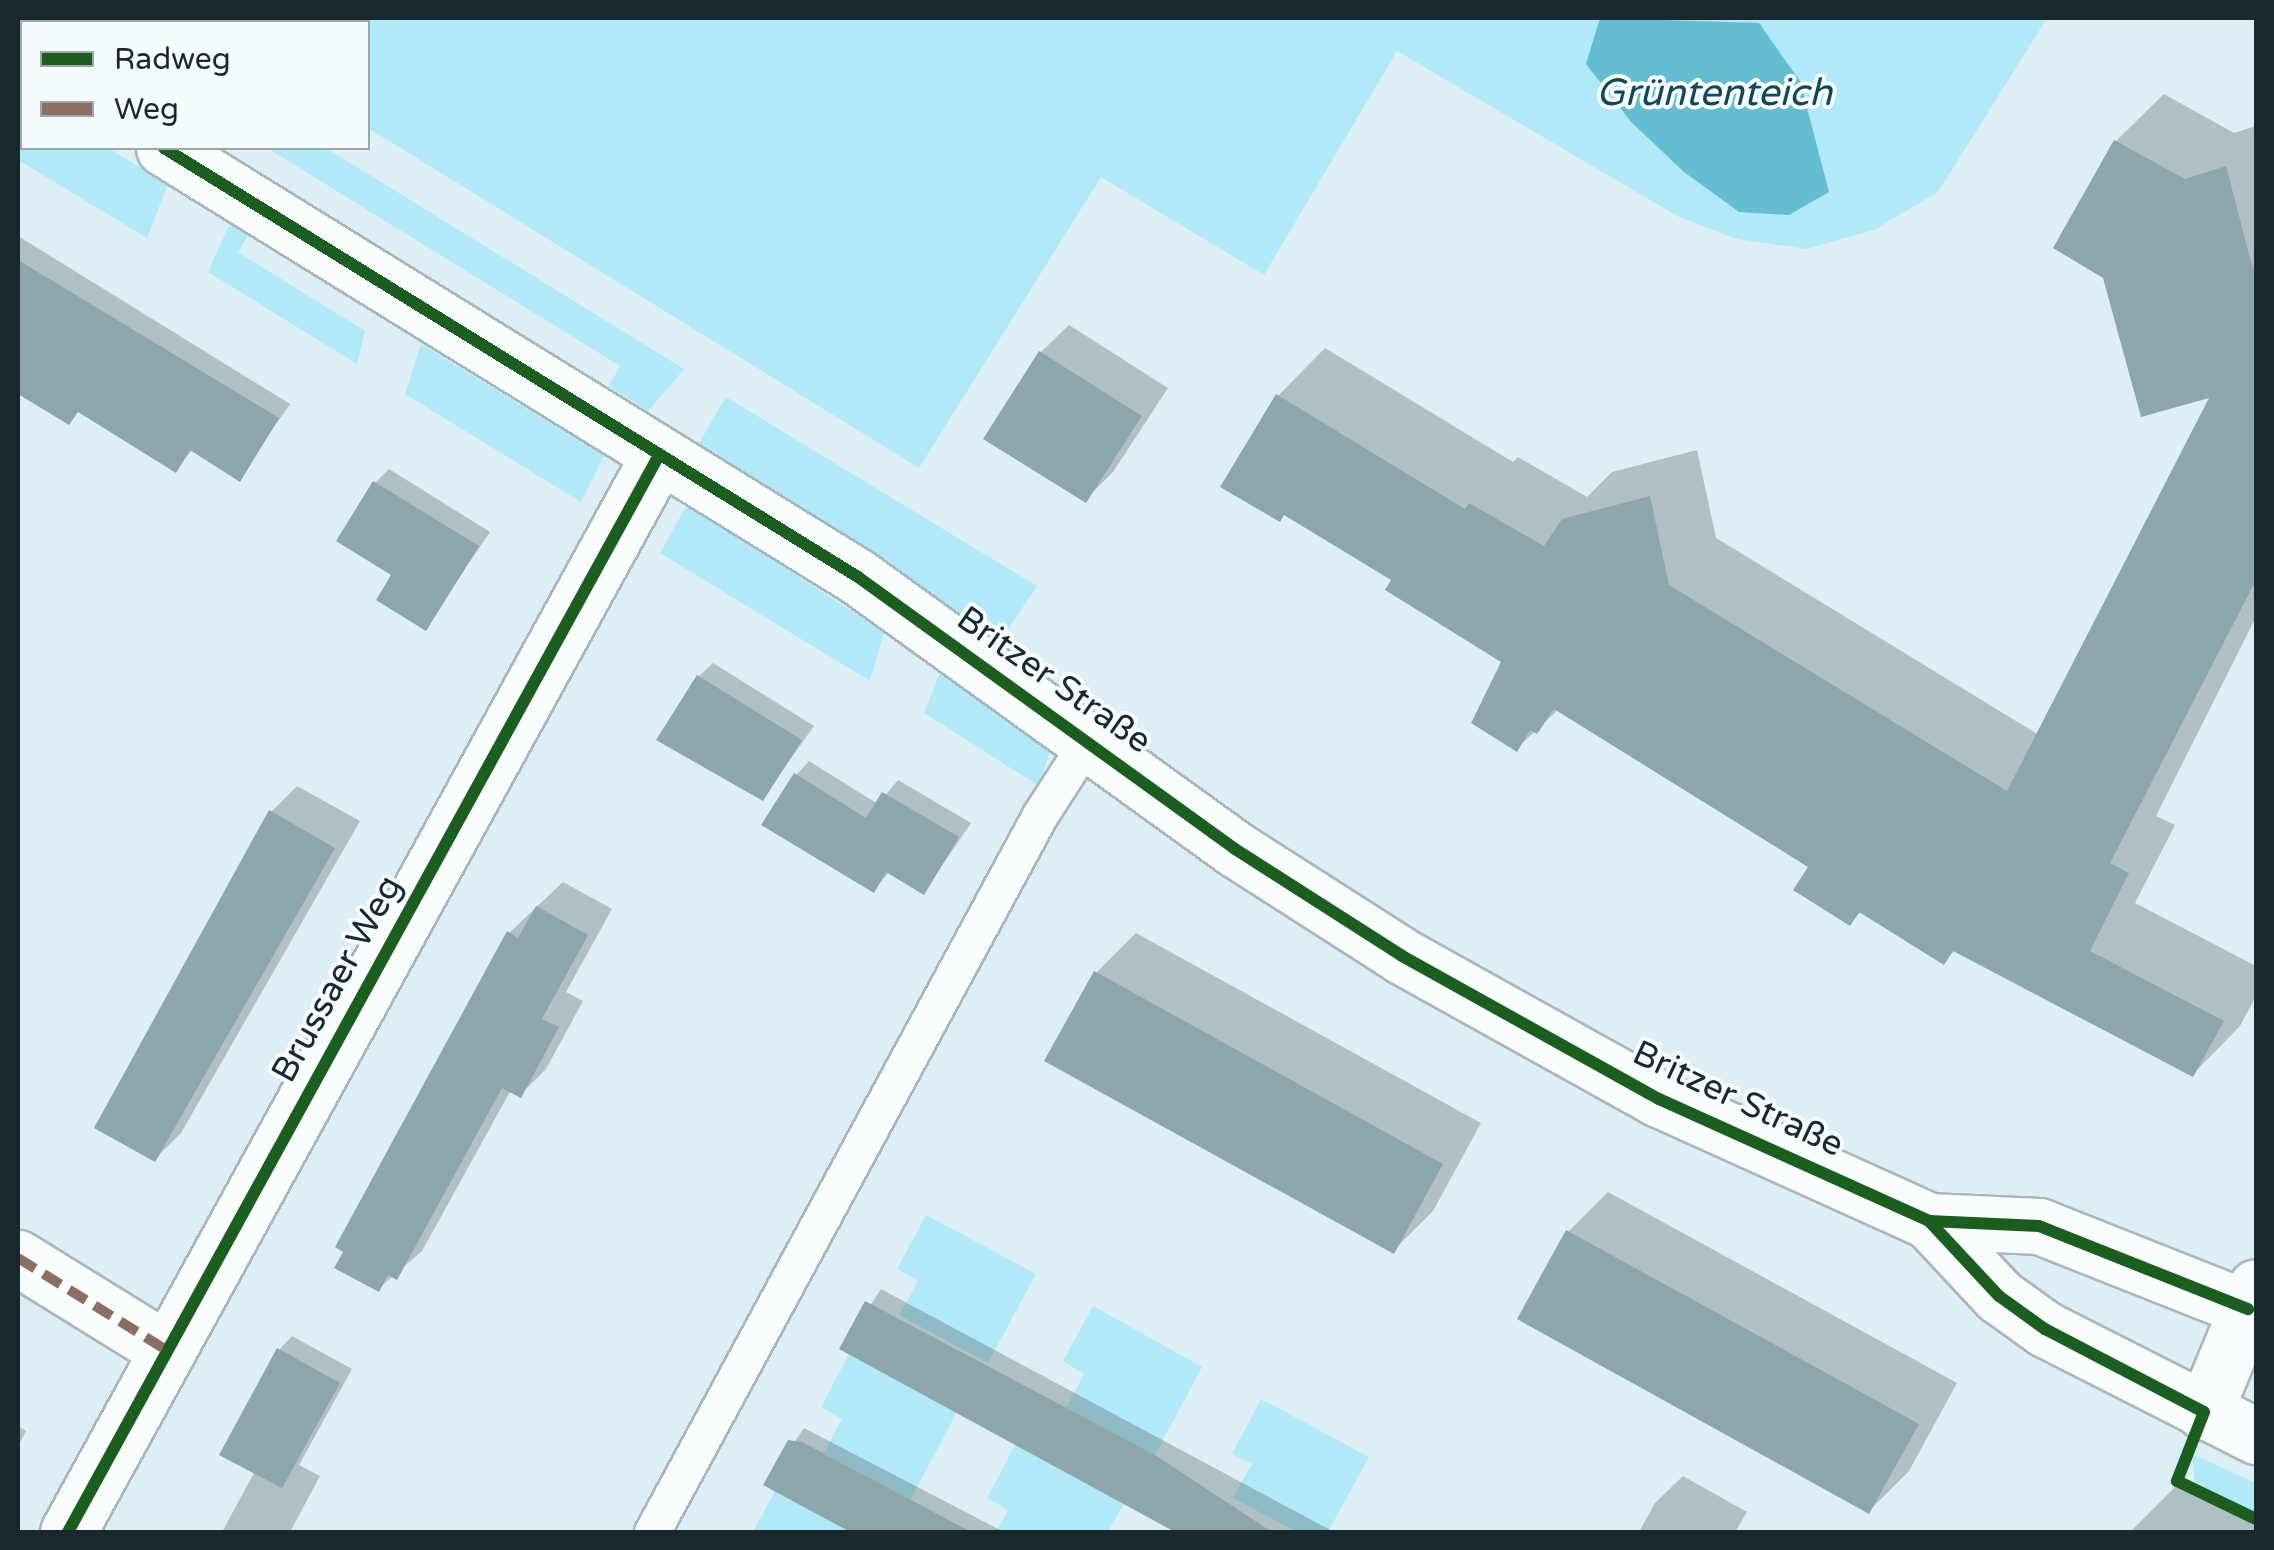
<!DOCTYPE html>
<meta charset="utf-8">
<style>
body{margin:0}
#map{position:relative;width:2274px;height:1550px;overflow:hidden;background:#ddeff4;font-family:"Varela Round",sans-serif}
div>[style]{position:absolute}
.green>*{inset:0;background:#b2e9f8}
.water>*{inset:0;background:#65bdd1}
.shadow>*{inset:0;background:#0003}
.building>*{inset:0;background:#8da6ac}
.roads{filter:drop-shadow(2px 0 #a8b7bb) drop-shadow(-2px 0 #a8b7bb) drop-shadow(0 2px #a8b7bb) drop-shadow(0 -2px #a8b7bb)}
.service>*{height:35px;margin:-17.5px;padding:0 17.5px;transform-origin:17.5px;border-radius:17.5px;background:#fafdfd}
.minor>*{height:55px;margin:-27.5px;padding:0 27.5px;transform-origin:27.5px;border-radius:27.5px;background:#fafdfd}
.secondary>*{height:55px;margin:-27.5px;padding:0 27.5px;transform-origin:27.5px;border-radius:27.5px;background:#fafdfd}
.quiet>*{height:10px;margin-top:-5px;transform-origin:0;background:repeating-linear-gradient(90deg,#8d6e63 0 20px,transparent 0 30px)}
.cycleway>*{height:12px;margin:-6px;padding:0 6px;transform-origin:6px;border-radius:6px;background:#1b5e20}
span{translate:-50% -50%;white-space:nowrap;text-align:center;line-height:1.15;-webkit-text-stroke:8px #f5fcff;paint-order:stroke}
.street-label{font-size:35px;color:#19282c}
.water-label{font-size:38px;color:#154652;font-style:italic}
.frame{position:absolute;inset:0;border:20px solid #19282c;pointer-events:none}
.legend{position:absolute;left:20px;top:20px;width:350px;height:130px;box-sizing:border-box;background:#f5fcff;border:2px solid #9da7ab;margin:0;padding:12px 18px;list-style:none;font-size:30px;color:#19282c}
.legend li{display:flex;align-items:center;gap:20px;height:50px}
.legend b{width:50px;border:2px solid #9da7ab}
</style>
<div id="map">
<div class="green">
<div style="clip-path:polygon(188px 18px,2047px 18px,1938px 192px,1874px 230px,1806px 249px,1737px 239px,1679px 217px,1397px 51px,1264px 275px,1101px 177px,919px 468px,368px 128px,368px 22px)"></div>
<div style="clip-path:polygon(22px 118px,22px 148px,108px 148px,168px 184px,147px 238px,18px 160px)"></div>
<div style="clip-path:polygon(267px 148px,326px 148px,684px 369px,648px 411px,609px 386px,620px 366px)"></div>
<div style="clip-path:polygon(231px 221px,249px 233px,238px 252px,365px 331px,357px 364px,208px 272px)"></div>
<div style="clip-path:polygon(421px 344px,604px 456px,581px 502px,405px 394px)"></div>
<div style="clip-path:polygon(726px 397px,1037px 586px,998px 644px,696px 448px)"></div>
<div style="clip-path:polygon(687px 505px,884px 632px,870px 681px,660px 553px)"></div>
<div style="clip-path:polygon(940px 673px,1051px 748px,1039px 786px,924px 713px)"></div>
<div style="clip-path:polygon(926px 1215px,1036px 1274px,988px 1363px,899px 1315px,918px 1281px,897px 1269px)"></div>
<div style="clip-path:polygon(1093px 1306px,1202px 1367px,1155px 1455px,1066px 1408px,1084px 1374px,1063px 1361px)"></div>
<div style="clip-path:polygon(849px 1354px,957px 1412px,910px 1500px,824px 1453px,842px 1419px,821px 1407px)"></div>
<div style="clip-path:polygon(1261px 1399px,1369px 1457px,1328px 1532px,1297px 1532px,1233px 1498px,1252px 1464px,1232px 1454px)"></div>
<div style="clip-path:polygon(1015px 1445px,1124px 1504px,1108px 1532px,996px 1532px,1008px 1510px,987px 1498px)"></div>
<div style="clip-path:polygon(2192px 1454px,2256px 1483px,2256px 1515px,2195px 1485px)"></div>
<div style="clip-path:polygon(775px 1491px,850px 1532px,753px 1532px)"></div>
</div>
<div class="water">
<div style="clip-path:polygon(1600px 18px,1759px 23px,1800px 81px,1829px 192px,1789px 215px,1739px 212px,1684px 172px,1632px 123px,1586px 64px)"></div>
</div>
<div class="shadow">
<div style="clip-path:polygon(2164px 94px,2234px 133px,2256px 126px,2256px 617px,2156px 816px,2175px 825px,2135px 903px,2256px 966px,2256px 996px,2240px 1026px,2193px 1074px,1955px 950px,1944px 961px,1862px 911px,1850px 923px,1811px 866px,1559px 709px,1517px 748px,1504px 661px,1394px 579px,1278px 396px,1325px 348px,1513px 462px,1518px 457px,1587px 497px,1612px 472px,1697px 450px,1716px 538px,2039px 735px,2214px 395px,2105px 276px,2056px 247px,2116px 141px)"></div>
<div style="clip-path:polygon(18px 236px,290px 404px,239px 478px,193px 449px,176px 470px,18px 373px)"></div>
<div style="clip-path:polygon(1069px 325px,1168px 388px,1113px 472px,1085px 500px,986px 438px,1041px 352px)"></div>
<div style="clip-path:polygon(389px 469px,490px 532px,425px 628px,395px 574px,375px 483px)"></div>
<div style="clip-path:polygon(713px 663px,814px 726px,763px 798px,699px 676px)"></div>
<div style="clip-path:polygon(809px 761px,878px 804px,898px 780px,971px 823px,924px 892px,890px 871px,874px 890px,796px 775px)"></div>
<div style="clip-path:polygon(297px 786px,360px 821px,181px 1133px,155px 1159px,271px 812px)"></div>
<div style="clip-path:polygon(563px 882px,612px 909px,566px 992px,583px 1001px,546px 1069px,520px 1095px,511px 1090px,422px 1251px,378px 1289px,509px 933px)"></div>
<div style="clip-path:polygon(1136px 933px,1481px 1123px,1433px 1211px,1393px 1251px,1096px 973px)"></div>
<div style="clip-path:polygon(1608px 1192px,1957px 1383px,1909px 1471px,1869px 1511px,1568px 1232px)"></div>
<div style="clip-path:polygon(881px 1289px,1334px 1532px,1181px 1532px,842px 1348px)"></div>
<div style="clip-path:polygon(292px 1336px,352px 1369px,299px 1465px,320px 1476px,290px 1532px,222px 1532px,255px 1471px,279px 1350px)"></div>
<div style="clip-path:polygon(18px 1426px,26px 1431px,18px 1446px)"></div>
<div style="clip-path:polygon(804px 1428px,1004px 1532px,854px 1532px,766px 1484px)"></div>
<div style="clip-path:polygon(1683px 1476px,1747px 1512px,1735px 1532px,1639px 1532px,1655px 1503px)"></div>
<div style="clip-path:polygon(2184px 1478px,2256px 1518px,2256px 1532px,2130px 1532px)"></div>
</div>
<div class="building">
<div style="clip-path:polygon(2114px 140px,2185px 179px,2226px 166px,2256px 281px,2256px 580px,2110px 863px,2129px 873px,2090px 951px,2224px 1021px,2193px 1077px,1953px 951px,1944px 965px,1859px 912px,1850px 926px,1793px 890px,1808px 867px,1554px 709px,1537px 734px,1530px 730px,1517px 752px,1471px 723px,1501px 662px,1385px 590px,1391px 580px,1284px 515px,1280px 522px,1220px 487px,1276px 394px,1465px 509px,1469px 503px,1544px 546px,1562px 519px,1650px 496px,1669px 585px,2007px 791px,2209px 398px,2141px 417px,2103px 278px,2053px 248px)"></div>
<div style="clip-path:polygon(18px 260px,279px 418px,240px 482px,190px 450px,176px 473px,78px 412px,69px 425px,18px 394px)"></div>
<div style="clip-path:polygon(1039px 351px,1142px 416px,1086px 503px,983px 439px)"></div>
<div style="clip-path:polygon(373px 481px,479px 546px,426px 631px,376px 600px,391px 575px,336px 541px)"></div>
<div style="clip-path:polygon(697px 675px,802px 740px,763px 801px,656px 740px)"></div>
<div style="clip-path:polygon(794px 773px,866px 818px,882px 792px,959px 837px,924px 895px,886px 872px,874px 893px,761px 825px)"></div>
<div style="clip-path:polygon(269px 810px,335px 848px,155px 1162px,94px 1128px)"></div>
<div style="clip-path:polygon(536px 906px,588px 935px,542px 1019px,559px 1027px,521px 1098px,502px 1088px,397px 1280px,388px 1275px,379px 1292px,334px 1268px,343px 1252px,335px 1247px,507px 931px,518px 938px)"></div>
<div style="clip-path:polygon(1094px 971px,1443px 1164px,1394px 1254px,1044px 1061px)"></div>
<div style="clip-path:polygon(1566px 1230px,1919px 1424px,1869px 1514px,1517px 1319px)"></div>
<div style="clip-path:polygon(865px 1301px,1155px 1455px,1272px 1532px,1175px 1532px,839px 1349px)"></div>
<div style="clip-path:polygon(277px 1348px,340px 1383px,282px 1488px,219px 1455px)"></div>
<div style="clip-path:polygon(788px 1440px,802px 1442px,971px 1532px,850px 1532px,763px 1485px)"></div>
</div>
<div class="roads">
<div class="service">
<div style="left:652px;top:1532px;width:815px;rotate:-61.58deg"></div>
<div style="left:1040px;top:815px;width:90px;rotate:-57.2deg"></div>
</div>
<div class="minor">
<div style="left:18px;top:1258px;width:176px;rotate:31.8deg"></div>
<div style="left:2204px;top:1412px;width:135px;rotate:-67.4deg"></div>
<div style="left:68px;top:1532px;width:1228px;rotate:-61.24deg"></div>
</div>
<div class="secondary">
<div style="left:18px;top:56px;width:5px;rotate:37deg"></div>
<div style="left:164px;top:148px;width:816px;rotate:31.72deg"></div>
<div style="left:858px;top:577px;width:465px;rotate:35.8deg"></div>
<div style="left:1235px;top:849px;width:198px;rotate:32.6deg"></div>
<div style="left:1402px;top:956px;width:294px;rotate:29.1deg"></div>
<div style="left:1659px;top:1099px;width:296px;rotate:24.3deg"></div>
<div style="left:1929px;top:1221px;width:103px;rotate:47deg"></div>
<div style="left:1999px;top:1296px;width:57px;rotate:35.7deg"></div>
<div style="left:2045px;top:1329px;width:237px;rotate:26.9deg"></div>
<div style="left:1929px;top:1221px;width:110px;rotate:2.6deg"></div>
<div style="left:2039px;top:1226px;width:233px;rotate:21.6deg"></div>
</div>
</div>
<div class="quiet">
<div style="left:18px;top:1258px;width:176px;rotate:31.8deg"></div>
</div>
<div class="cycleway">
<div style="left:164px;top:148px;width:816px;rotate:31.72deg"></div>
<div style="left:858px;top:577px;width:465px;rotate:35.8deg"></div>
<div style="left:1235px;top:849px;width:198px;rotate:32.6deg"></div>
<div style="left:1402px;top:956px;width:294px;rotate:29.1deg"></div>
<div style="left:1659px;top:1099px;width:296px;rotate:24.3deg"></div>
<div style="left:1929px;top:1221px;width:103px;rotate:47deg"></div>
<div style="left:1999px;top:1296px;width:57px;rotate:35.7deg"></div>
<div style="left:2045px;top:1329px;width:179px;rotate:27.6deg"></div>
<div style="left:2204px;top:1412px;width:74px;rotate:111.4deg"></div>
<div style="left:2177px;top:1481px;width:88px;rotate:25.7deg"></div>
<div style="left:1929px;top:1221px;width:110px;rotate:2.6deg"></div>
<div style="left:2039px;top:1226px;width:225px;rotate:21.7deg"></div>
<div style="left:68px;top:1532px;width:1228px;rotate:-61.24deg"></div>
</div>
<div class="street-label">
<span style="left:1054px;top:680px;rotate:35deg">Britzer Straße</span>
<span style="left:337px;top:979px;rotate:-61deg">Brussaer Weg</span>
<span style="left:1738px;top:1099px;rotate:25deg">Britzer Straße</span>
</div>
<div class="water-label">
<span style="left:1714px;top:94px">Grüntenteich</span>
</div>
<div class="frame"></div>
<ul class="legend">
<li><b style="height:12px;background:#1b5e20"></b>Radweg</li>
<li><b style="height:12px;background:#8d6e63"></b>Weg</li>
</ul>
</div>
